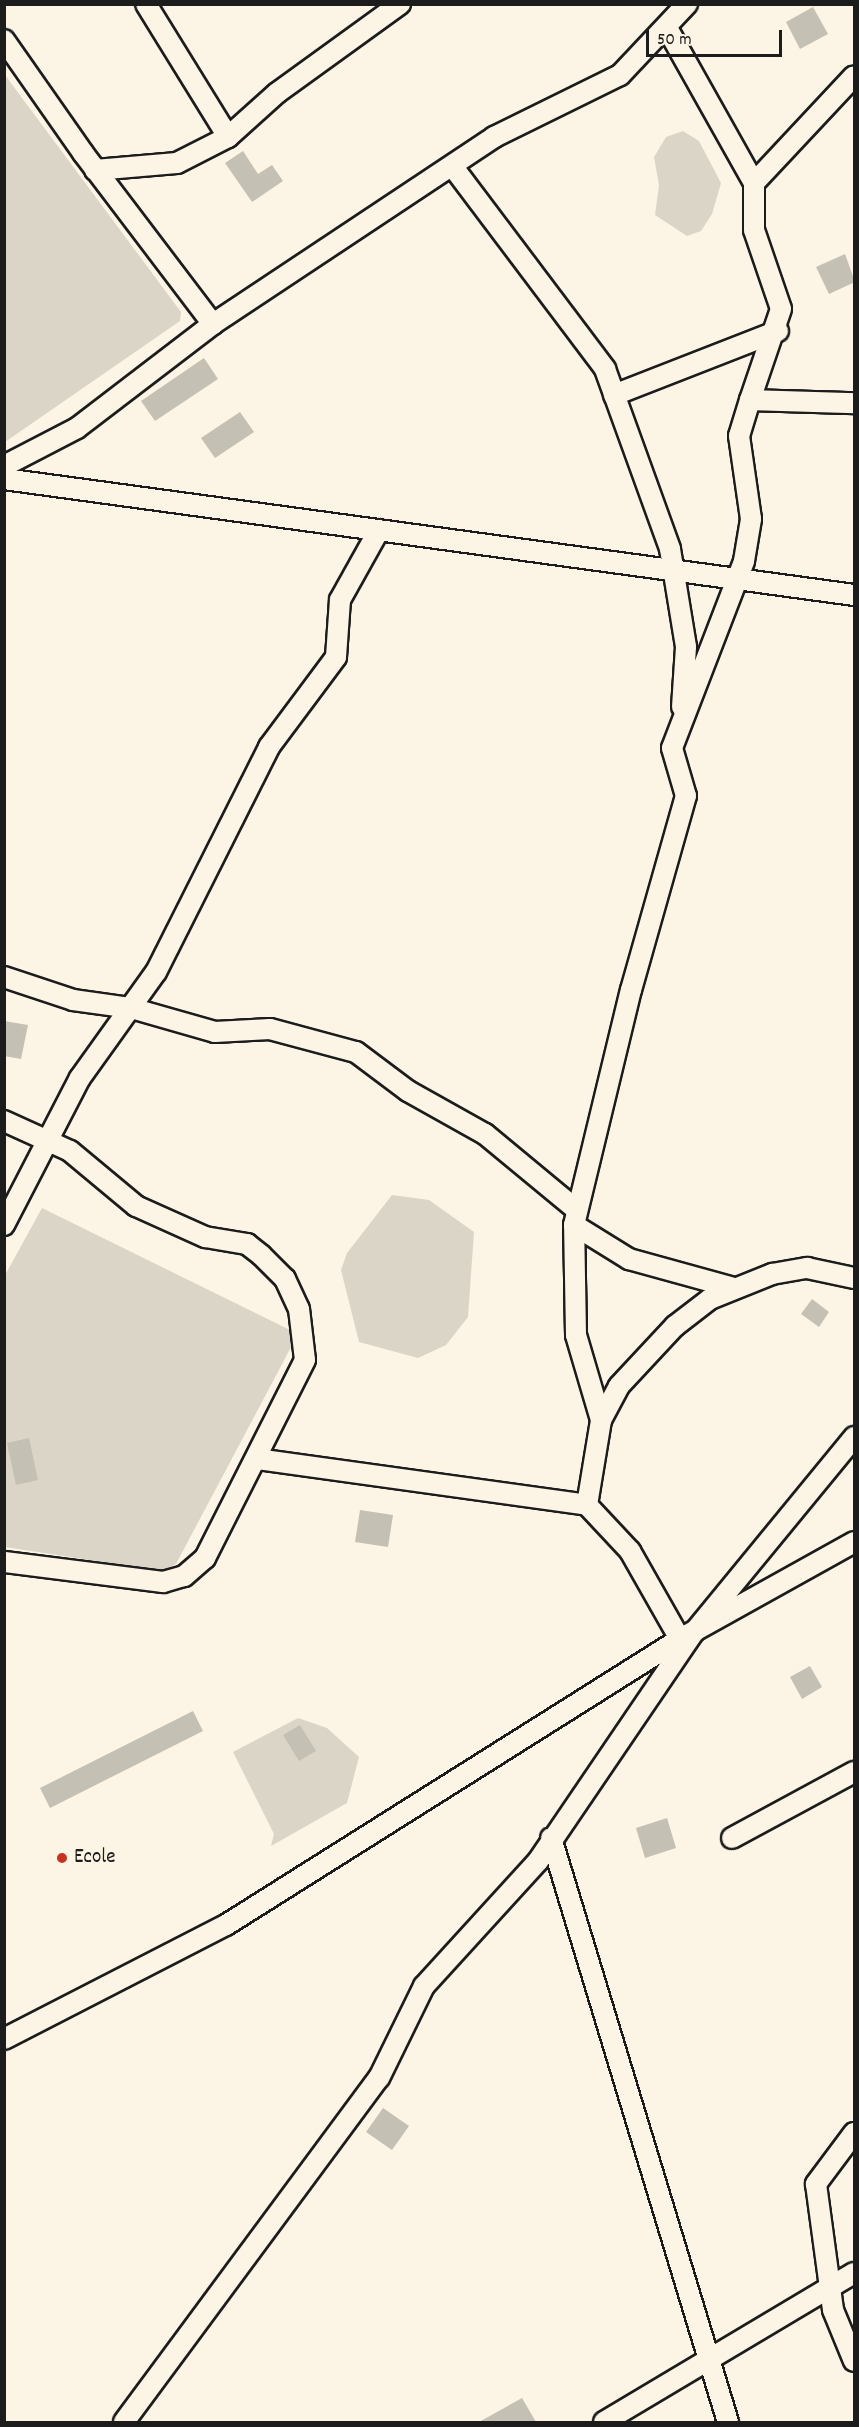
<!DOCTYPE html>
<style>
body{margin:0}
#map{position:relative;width:859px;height:2427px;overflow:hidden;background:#fcf5e5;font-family:Dekko,sans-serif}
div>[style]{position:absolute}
.green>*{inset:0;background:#dbd5c8}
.building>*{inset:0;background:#c4c0b3}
.roads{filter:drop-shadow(2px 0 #1c1c1c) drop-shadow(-2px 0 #1c1c1c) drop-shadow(0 2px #1c1c1c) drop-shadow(0 -2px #1c1c1c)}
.minor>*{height:20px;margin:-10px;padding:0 10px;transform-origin:10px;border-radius:10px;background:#fcf5e5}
.dots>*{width:16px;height:16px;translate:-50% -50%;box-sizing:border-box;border:3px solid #fcf5e5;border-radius:50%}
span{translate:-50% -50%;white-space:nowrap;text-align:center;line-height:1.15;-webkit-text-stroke:4.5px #fcf5e5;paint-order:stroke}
.poi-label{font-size:21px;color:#1c1c1c}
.left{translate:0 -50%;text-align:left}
.frame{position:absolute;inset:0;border:6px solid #1c1c1c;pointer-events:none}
.scale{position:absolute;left:646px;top:30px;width:136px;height:27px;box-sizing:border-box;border:3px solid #1c1c1c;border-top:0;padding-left:8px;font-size:18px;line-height:21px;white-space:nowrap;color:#1c1c1c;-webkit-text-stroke:4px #fcf5e5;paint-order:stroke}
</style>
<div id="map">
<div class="green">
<div style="clip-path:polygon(5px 75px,181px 312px,180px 321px,5px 442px)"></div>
<div style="clip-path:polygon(683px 131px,699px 141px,721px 183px,712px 214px,701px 231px,687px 236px,655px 215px,659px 185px,654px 157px,666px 137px)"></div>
<div style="clip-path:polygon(392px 1195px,429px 1200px,474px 1232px,468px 1317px,446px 1345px,418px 1358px,359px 1342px,341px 1270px,347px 1253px)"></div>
<div style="clip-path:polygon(42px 1208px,298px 1334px,176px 1564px,162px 1571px,5px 1547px,4px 1277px)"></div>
<div style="clip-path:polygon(298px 1718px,327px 1728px,359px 1757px,347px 1803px,271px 1846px,274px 1834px,233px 1752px)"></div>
</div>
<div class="building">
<div style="clip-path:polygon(813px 7px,828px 34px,800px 49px,786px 22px)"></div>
<div style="clip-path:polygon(243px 151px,258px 174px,272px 165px,283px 181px,252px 202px,225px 163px)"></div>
<div style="clip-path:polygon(845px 254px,855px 282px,829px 294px,816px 267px)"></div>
<div style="clip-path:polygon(204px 358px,218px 379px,155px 421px,141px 401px)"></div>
<div style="clip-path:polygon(240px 412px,254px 432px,215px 458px,201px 438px)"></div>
<div style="clip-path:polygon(4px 1021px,28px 1025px,21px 1059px,4px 1056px)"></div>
<div style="clip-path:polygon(812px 1299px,829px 1312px,819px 1327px,801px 1314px)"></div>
<div style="clip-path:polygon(29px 1438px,38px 1480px,16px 1485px,7px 1443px)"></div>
<div style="clip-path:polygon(360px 1510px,393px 1515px,388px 1547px,355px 1542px)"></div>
<div style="clip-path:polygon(810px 1666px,822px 1687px,802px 1699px,790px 1677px)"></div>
<div style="clip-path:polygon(193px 1711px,203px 1731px,50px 1808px,40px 1788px)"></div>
<div style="clip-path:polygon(300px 1725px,316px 1751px,299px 1761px,283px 1735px)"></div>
<div style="clip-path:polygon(667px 1818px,676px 1848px,645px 1858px,636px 1828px)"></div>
<div style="clip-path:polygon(383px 2108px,409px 2126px,392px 2150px,366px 2132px)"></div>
<div style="clip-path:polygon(522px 2398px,536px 2422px,479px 2422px)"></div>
</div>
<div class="roads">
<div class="minor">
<div style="left:146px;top:4px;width:156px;rotate:58.3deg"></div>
<div style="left:667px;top:28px;width:178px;rotate:60.7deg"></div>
<div style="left:754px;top:183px;width:47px;rotate:90deg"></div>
<div style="left:754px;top:230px;width:83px;rotate:71.1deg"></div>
<div style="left:781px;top:309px;width:96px;rotate:108.8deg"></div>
<div style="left:4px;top:40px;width:138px;rotate:55deg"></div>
<div style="left:83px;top:153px;width:215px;rotate:52.8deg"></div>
<div style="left:453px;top:167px;width:253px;rotate:53deg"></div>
<div style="left:605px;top:369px;width:191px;rotate:70.1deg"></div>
<div style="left:670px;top:549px;width:99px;rotate:80.7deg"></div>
<div style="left:686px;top:647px;width:60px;rotate:93.8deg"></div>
<div style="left:95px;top:170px;width:82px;rotate:-4.9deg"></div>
<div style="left:177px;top:163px;width:57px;rotate:-27deg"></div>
<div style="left:228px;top:137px;width:66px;rotate:-41.9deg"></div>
<div style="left:277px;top:93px;width:152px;rotate:-35.9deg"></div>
<div style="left:754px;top:183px;width:146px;rotate:-46.9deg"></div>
<div style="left:614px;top:395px;width:176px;rotate:-21.3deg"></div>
<div style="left:4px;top:466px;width:82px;rotate:-27.5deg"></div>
<div style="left:77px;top:428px;width:171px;rotate:-37.4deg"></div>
<div style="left:213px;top:324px;width:338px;rotate:-33.6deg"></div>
<div style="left:494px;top:137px;width:140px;rotate:-26.2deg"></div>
<div style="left:620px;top:75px;width:98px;rotate:-46.7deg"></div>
<div style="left:4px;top:479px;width:858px;rotate:7.77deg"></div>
<div style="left:4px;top:977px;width:73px;rotate:18.4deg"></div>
<div style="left:73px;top:1000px;width:59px;rotate:7.9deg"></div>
<div style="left:131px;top:1008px;width:87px;rotate:15.9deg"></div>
<div style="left:215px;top:1032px;width:55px;rotate:-3.1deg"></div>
<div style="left:270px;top:1029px;width:89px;rotate:15deg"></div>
<div style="left:356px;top:1052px;width:65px;rotate:36.9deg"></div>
<div style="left:408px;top:1091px;width:88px;rotate:29.2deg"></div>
<div style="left:485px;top:1134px;width:119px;rotate:39.6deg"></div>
<div style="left:4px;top:1121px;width:72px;rotate:24.4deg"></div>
<div style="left:70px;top:1151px;width:86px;rotate:39.8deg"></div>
<div style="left:136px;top:1206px;width:76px;rotate:24.2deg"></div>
<div style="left:205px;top:1237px;width:43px;rotate:9.5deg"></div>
<div style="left:247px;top:1244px;width:18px;rotate:38deg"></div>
<div style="left:261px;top:1255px;width:34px;rotate:45deg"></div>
<div style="left:285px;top:1279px;width:33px;rotate:65deg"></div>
<div style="left:299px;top:1309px;width:51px;rotate:83.3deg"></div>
<div style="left:305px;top:1360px;width:222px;rotate:116.8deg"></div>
<div style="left:205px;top:1558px;width:28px;rotate:139deg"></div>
<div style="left:184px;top:1576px;width:22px;rotate:164deg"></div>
<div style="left:163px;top:1582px;width:160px;rotate:-172.8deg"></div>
<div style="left:4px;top:1225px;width:165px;rotate:-62.7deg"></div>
<div style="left:80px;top:1078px;width:130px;rotate:-54.4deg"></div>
<div style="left:156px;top:972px;width:252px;rotate:-63.3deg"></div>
<div style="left:269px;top:747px;width:112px;rotate:-53.3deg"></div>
<div style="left:336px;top:657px;width:57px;rotate:-86deg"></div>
<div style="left:340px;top:600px;width:80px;rotate:-60.9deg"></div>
<div style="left:574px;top:1225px;width:65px;rotate:31.7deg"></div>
<div style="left:629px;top:1259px;width:106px;rotate:15.4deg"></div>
<div style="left:601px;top:1420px;width:38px;rotate:-62deg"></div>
<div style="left:619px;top:1386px;width:82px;rotate:-47deg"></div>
<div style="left:675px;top:1326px;width:44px;rotate:-37.6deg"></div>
<div style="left:710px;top:1299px;width:67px;rotate:-22deg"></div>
<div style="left:772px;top:1274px;width:36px;rotate:-10deg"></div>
<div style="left:807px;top:1268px;width:48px;rotate:12deg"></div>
<div style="left:257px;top:1459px;width:333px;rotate:7.9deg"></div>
<div style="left:587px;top:1505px;width:63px;rotate:46.9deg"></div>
<div style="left:630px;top:1551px;width:101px;rotate:60.4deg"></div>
<div style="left:680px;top:1639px;width:199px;rotate:-29.1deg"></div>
<div style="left:587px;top:1505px;width:86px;rotate:-80.6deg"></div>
<div style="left:601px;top:1420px;width:89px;rotate:-106.4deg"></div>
<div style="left:576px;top:1335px;width:110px;rotate:-91deg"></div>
<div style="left:574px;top:1225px;width:242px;rotate:-76.4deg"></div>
<div style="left:631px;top:990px;width:202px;rotate:-74.2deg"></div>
<div style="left:686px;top:796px;width:50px;rotate:-106.3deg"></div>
<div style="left:672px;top:748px;width:200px;rotate:-68.9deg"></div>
<div style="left:744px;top:561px;width:43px;rotate:-80.5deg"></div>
<div style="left:751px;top:519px;width:84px;rotate:-98.2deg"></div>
<div style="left:739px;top:436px;width:38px;rotate:-73deg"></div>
<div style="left:750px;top:400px;width:104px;rotate:1.7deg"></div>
<div style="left:551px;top:1838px;width:610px;rotate:73.14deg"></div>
<div style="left:732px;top:1838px;width:139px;rotate:-28.4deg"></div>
<div style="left:4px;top:2039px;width:250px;rotate:-27.2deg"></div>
<div style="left:226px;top:1925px;width:537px;rotate:-32.21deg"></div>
<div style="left:854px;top:2133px;width:64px;rotate:126.7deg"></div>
<div style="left:816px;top:2184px;width:127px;rotate:82.3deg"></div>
<div style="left:833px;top:2310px;width:55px;rotate:67.6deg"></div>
<div style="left:124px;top:2422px;width:428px;rotate:-53.5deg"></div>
<div style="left:379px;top:2078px;width:102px;rotate:-63.9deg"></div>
<div style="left:424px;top:1986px;width:169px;rotate:-47.6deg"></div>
<div style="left:538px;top:1861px;width:271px;rotate:-55.8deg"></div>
<div style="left:690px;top:1637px;width:259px;rotate:-50.6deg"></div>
<div style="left:604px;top:2422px;width:291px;rotate:-30.8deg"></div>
</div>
</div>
<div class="dots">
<div style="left:62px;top:1858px;background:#c8321e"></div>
</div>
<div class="poi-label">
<span class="left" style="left:74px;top:1858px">Ecole</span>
</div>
<div class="frame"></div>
<div class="scale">50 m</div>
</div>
